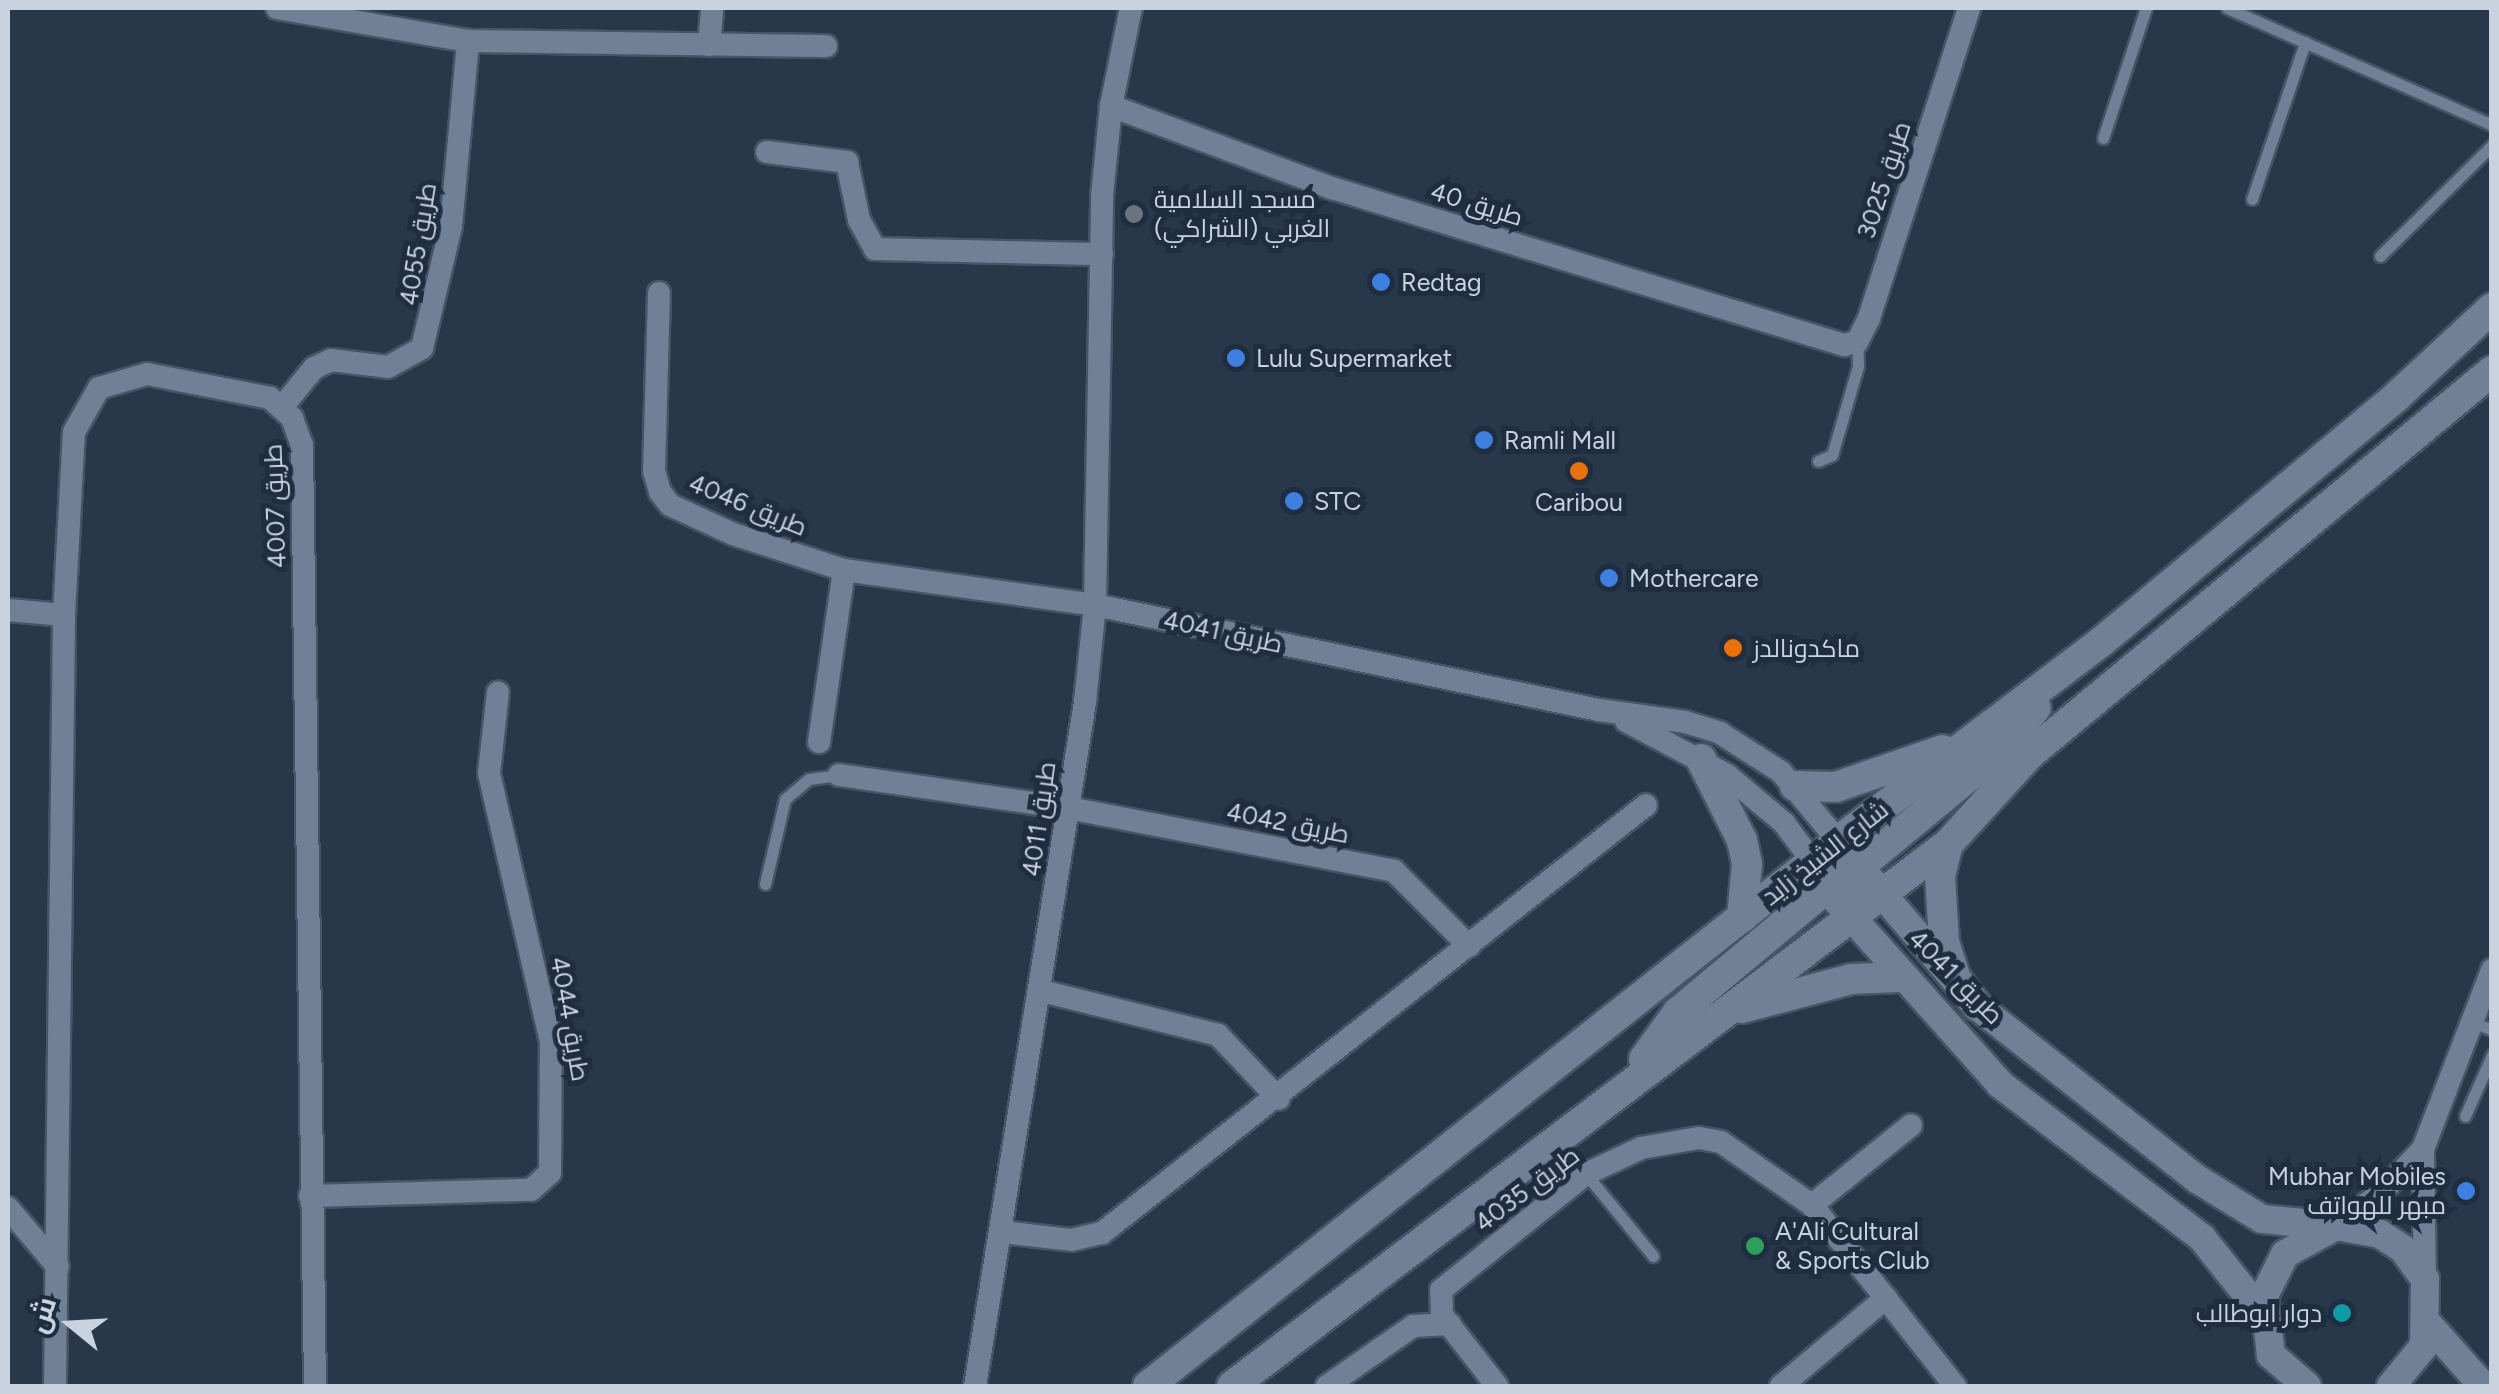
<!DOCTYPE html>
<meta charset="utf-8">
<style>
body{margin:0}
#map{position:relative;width:2499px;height:1394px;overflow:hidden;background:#28374a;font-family:Figtree,Cairo,sans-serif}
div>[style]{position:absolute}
.roads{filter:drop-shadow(2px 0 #485464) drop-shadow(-2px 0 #485464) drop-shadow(0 2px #485464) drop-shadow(0 -2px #485464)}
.service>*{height:11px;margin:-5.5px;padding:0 5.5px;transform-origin:5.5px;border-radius:5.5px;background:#708197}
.minor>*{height:22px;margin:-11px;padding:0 11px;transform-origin:11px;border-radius:11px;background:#708197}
.tertiary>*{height:28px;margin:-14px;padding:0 14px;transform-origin:14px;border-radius:14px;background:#708197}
.secondary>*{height:30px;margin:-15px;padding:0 15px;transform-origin:15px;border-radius:15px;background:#708197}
.dots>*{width:28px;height:28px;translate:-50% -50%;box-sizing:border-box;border:5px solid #1f2d40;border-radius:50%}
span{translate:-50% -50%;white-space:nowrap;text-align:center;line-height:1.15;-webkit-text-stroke:10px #1f2d40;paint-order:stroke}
.street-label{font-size:25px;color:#c9d2df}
.poi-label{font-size:25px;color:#c9d2df}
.left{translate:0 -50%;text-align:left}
.right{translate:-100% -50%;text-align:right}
.frame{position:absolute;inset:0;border:10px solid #c9d2df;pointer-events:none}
.north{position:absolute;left:20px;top:1274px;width:100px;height:100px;-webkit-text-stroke:8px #1f2d40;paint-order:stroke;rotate:288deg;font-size:28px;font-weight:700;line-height:40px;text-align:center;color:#c9d2df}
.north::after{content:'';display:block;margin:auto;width:35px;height:45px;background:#c9d2df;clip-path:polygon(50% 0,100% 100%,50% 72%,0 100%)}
</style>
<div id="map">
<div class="roads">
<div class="service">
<div style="left:2227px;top:8px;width:290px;rotate:23.8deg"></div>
<div style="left:2103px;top:138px;width:137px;rotate:-71.7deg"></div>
<div style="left:2252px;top:199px;width:166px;rotate:-71.3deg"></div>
<div style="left:2380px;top:256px;width:158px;rotate:-44.7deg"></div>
<div style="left:1818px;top:461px;width:15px;rotate:-23deg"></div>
<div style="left:1832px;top:455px;width:93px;rotate:-73.7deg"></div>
<div style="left:1858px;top:366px;width:24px;rotate:-92deg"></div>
<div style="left:765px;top:884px;width:87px;rotate:-76.8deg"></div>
<div style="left:785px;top:799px;width:31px;rotate:-40deg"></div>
<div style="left:809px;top:779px;width:30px;rotate:-8deg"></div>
<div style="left:2470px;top:1021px;width:24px;rotate:22deg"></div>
<div style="left:2465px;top:1116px;width:67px;rotate:-66.1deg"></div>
<div style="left:1586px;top:1174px;width:106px;rotate:50.7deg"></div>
</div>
<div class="minor">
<div style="left:277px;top:8px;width:194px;rotate:9.8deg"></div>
<div style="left:468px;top:41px;width:358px;rotate:0.8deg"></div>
<div style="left:709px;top:45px;width:37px;rotate:-85deg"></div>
<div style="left:1111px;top:106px;width:236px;rotate:20.4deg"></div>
<div style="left:1332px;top:188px;width:536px;rotate:17.05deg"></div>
<div style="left:1844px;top:345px;width:13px;rotate:-13deg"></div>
<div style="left:1857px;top:342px;width:27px;rotate:-63deg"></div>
<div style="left:1869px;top:318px;width:326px;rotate:-72.1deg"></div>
<div style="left:767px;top:152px;width:81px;rotate:7.1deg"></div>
<div style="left:847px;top:162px;width:59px;rotate:78.3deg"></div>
<div style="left:859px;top:220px;width:33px;rotate:61deg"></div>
<div style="left:875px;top:249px;width:227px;rotate:1.3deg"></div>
<div style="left:659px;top:293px;width:178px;rotate:91.6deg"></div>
<div style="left:654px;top:471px;width:22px;rotate:74deg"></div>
<div style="left:660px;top:492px;width:16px;rotate:52deg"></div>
<div style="left:670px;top:505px;width:69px;rotate:24.7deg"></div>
<div style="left:733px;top:534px;width:117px;rotate:18deg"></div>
<div style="left:844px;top:570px;width:253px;rotate:7.9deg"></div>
<div style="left:1095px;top:605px;width:515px;rotate:11.77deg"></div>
<div style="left:1599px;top:710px;width:87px;rotate:7.9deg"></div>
<div style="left:1685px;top:722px;width:37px;rotate:17deg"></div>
<div style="left:1720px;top:733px;width:72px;rotate:32.6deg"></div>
<div style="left:1781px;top:772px;width:89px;rotate:50.4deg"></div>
<div style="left:283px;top:406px;width:49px;rotate:-50.8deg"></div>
<div style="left:314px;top:368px;width:19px;rotate:-25deg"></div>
<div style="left:331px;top:360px;width:57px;rotate:7deg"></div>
<div style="left:388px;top:367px;width:39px;rotate:-29deg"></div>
<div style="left:422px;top:348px;width:125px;rotate:-76.6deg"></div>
<div style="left:451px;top:226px;width:186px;rotate:-84.7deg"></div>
<div style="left:8px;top:610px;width:56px;rotate:5.1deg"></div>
<div style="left:1626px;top:721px;width:115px;rotate:28.1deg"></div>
<div style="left:1727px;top:775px;width:75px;rotate:40.1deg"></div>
<div style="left:1784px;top:823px;width:47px;rotate:53.6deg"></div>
<div style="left:819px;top:742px;width:174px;rotate:-81.7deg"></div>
<div style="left:839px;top:775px;width:231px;rotate:8.2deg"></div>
<div style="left:1068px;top:808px;width:332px;rotate:10.9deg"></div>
<div style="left:1394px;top:871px;width:106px;rotate:45deg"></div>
<div style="left:1042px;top:991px;width:181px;rotate:14deg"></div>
<div style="left:1218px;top:1035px;width:88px;rotate:46.4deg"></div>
<div style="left:310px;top:1196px;width:221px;rotate:-1.6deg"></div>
<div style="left:531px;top:1190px;width:25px;rotate:-42deg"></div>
<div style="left:550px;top:1173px;width:131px;rotate:-89.6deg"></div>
<div style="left:551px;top:1042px;width:276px;rotate:-103deg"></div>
<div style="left:489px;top:773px;width:81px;rotate:-83.7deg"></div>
<div style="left:1812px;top:1205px;width:127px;rotate:-38.9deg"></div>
<div style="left:8px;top:1208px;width:77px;rotate:49.7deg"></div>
<div style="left:2336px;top:1226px;width:56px;rotate:-36.3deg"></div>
<div style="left:2381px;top:1193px;width:61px;rotate:-46.3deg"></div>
<div style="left:1002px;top:1232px;width:69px;rotate:6.6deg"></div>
<div style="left:1071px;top:1240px;width:32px;rotate:-13deg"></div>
<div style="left:1102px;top:1233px;width:692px;rotate:-38.19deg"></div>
<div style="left:2425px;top:1279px;width:130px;rotate:-90.9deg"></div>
<div style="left:2423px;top:1149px;width:192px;rotate:-68.9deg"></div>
<div style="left:55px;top:1386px;width:771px;rotate:-89.33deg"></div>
<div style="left:64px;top:615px;width:183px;rotate:-86.9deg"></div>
<div style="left:74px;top:432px;width:51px;rotate:-60.4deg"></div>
<div style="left:99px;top:388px;width:50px;rotate:-16.3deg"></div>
<div style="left:147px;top:374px;width:125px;rotate:11deg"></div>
<div style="left:270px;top:398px;width:30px;rotate:42deg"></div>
<div style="left:292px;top:418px;width:29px;rotate:70deg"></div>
<div style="left:302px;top:445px;width:941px;rotate:89.21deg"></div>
<div style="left:975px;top:1386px;width:693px;rotate:-80.86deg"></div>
<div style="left:1085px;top:702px;width:98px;rotate:-84.1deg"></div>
<div style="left:1095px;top:605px;width:409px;rotate:-89deg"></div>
<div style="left:1102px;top:196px;width:90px;rotate:-84.3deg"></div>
<div style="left:1111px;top:106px;width:100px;rotate:-78.5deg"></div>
<div style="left:1327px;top:1386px;width:105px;rotate:-34.9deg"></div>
<div style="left:1413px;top:1326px;width:37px;rotate:-3deg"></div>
<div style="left:1497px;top:1386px;width:90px;rotate:-127.8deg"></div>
<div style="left:1442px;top:1315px;width:25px;rotate:-92deg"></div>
<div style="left:1441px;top:1290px;width:186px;rotate:-38.7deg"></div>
<div style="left:1586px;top:1174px;width:61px;rotate:-25.3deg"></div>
<div style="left:1641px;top:1148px;width:59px;rotate:-9.8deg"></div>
<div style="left:1699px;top:1138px;width:22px;rotate:10deg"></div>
<div style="left:1721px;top:1142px;width:111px;rotate:34.7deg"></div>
<div style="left:1812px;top:1205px;width:231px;rotate:51.7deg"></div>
<div style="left:1781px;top:1386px;width:137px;rotate:-40deg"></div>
</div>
<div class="tertiary">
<div style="left:1846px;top:851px;width:203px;rotate:49.8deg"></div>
<div style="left:1977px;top:1006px;width:280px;rotate:38.2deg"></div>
<div style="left:2197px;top:1179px;width:76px;rotate:31.6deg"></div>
<div style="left:2262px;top:1219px;width:74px;rotate:5.4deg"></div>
<div style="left:1838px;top:902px;width:244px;rotate:48.3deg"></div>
<div style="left:2000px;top:1084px;width:254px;rotate:37.3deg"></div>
<div style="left:2202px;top:1238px;width:100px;rotate:51.5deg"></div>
<div style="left:2428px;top:1324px;width:83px;rotate:48.4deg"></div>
<div style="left:2307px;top:1386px;width:48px;rotate:-139.3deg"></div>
<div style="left:2271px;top:1355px;width:59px;rotate:-96.8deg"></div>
<div style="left:2264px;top:1296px;width:47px;rotate:-63.4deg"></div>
<div style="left:2285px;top:1254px;width:58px;rotate:-28.8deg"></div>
<div style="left:2336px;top:1226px;width:45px;rotate:10.3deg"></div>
<div style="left:2380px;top:1234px;width:27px;rotate:33deg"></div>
<div style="left:2403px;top:1249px;width:37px;rotate:54deg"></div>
<div style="left:2425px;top:1279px;width:67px;rotate:90.9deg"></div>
<div style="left:2424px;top:1346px;width:52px;rotate:129.5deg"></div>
</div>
<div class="secondary">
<div style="left:1701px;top:759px;width:91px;rotate:63.2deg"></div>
<div style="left:1742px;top:840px;width:25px;rotate:78deg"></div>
<div style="left:1747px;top:864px;width:54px;rotate:95.3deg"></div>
<div style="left:1795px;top:786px;width:41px;rotate:1.4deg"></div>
<div style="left:1836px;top:787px;width:113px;rotate:-19.1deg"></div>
<div style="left:1948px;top:844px;width:33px;rotate:104deg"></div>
<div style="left:1940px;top:876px;width:66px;rotate:86.5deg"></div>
<div style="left:1944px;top:942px;width:39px;rotate:72deg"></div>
<div style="left:1956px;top:979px;width:34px;rotate:52deg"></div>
<div style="left:1850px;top:916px;width:20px;rotate:-101deg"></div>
<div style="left:1846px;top:896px;width:30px;rotate:-67deg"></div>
<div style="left:1858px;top:868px;width:173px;rotate:-39.6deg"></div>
<div style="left:1991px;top:758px;width:67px;rotate:-48deg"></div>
<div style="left:1742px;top:1008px;width:113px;rotate:-14.9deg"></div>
<div style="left:1851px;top:979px;width:49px;rotate:-2.3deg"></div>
<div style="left:1644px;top:1059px;width:58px;rotate:-54.1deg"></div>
<div style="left:1678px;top:1012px;width:194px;rotate:-39.8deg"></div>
<div style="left:1827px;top:888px;width:36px;rotate:-72deg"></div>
<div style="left:1148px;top:1386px;width:879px;rotate:-38.3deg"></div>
<div style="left:1838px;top:841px;width:328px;rotate:-37.1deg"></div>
<div style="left:2100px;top:643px;width:386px;rotate:-39.7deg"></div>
<div style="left:2397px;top:396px;width:129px;rotate:-42.8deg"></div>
<div style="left:1232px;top:1386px;width:898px;rotate:-37.13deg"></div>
<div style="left:1948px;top:844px;width:122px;rotate:-47.7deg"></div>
<div style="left:2030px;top:754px;width:600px;rotate:-39.66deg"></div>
</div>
</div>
<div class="dots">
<div style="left:1134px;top:214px;background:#6b7280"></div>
<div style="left:1381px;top:282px;background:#3f7fe0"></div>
<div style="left:1236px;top:358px;background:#3f7fe0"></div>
<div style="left:1484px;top:440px;background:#3f7fe0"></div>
<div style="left:1579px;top:471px;background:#e8710a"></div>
<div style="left:1294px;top:501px;background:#3f7fe0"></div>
<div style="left:1609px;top:578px;background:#3f7fe0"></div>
<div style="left:1733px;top:648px;background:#e8710a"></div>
<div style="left:2466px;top:1191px;background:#3f7fe0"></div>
<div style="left:1755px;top:1246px;background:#2e9e5b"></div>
<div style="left:2342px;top:1313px;background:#0f9aa8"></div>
</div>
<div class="street-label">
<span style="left:1884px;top:180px;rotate:-72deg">طريق 3025</span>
<span style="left:1477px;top:204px;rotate:17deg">طريق 40</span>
<span style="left:418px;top:244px;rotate:-81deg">طريق 4055</span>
<span style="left:748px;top:505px;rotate:22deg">طريق 4046</span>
<span style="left:275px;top:506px;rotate:-92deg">طريق 4007</span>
<span style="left:1223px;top:632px;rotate:12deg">طريق 4041</span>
<span style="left:1039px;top:819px;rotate:-82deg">طريق 4011</span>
<span style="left:1288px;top:823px;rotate:11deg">طريق 4042</span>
<span style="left:1825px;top:853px;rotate:-38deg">شارع الشيخ زايد</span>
<span style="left:1956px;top:977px;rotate:45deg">طريق 4041</span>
<span style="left:570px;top:1019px;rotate:80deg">طريق 4044</span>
<span style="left:1527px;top:1189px;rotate:-37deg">طريق 4035</span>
</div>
<div class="poi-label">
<span class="left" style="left:1154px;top:214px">مسجد السلامية<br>الغربي (الشراكي)</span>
<span class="left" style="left:1401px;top:282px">Redtag</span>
<span class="left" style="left:1256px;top:358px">Lulu Supermarket</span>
<span class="left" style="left:1504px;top:440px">Ramli Mall</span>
<span class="left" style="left:1314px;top:501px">STC</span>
<span style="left:1579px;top:502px">Caribou</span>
<span class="left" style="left:1629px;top:578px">Mothercare</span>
<span class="left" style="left:1753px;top:648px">ماكدونالدز</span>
<span class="right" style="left:2446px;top:1191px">Mubhar Mobiles<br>مبهر للهواتف</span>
<span class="left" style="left:1775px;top:1246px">A'Ali Cultural<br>&amp; Sports Club</span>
<span class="right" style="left:2322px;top:1313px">دوار ابوطالب</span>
</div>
<div class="frame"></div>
<div class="north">ش</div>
</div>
